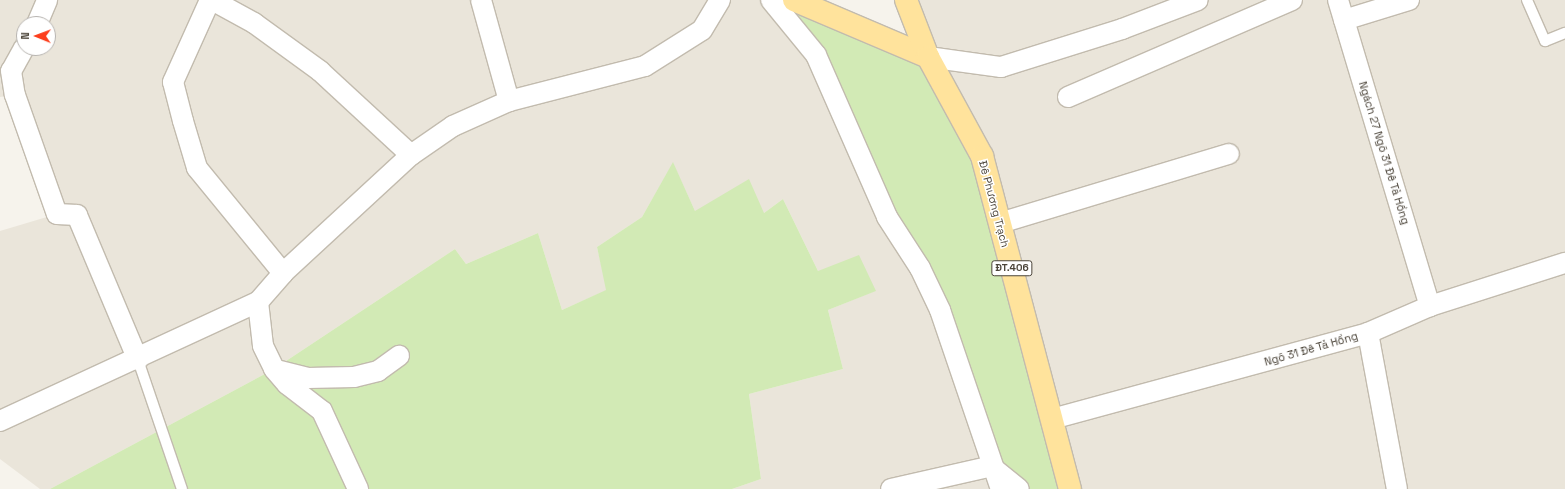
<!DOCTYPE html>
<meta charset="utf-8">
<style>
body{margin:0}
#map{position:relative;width:1565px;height:489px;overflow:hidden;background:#f6f3ec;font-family:"Space Grotesk",sans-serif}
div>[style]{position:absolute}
.residential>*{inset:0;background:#eae5da}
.green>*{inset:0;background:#d2eab5}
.roads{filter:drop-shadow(1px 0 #c2bbae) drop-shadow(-1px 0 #c2bbae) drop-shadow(0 1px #c2bbae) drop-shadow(0 -1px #c2bbae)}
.lane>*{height:10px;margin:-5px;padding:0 5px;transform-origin:5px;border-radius:5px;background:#fff}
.street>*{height:20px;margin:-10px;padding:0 10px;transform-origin:10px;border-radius:10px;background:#fff}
.primary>*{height:22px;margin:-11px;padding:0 11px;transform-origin:11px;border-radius:11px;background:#ffe39c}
span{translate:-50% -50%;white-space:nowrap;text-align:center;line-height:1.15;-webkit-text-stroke:3px #fff;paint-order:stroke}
.shield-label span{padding:1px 3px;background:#fff;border:1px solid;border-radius:3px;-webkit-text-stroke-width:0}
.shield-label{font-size:10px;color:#4b4439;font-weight:700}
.street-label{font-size:11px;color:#4b4439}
.north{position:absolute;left:16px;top:16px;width:40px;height:40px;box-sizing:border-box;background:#fff;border:1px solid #b7b4b0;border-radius:50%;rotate:271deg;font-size:11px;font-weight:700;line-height:16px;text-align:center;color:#4b4439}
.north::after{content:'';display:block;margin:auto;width:14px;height:18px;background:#fc3f1d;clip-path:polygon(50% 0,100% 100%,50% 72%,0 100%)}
</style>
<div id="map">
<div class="residential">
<div style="clip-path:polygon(evenodd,0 0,771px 0,816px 55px,920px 268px,1001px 489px,732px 489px,761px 479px,749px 394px,843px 369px,828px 310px,875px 291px,818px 271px,783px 199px,764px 213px,695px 211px,673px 163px,642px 217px,597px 247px,607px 290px,562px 310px,538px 233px,466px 264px,455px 249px,274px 369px,50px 489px,40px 489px,0 459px,0 231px,57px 214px,14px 95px,0 97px,0 0,24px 24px,48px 24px,48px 48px,24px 48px,24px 24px)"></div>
<div style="clip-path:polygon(906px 0,1565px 0,1565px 489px,1068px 489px)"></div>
</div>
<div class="green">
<div style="clip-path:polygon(771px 0,928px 57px,982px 156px,1068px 489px,1001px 489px,940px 310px,816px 55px)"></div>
<div style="clip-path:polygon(673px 162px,695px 211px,749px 179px,764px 213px,783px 199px,818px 271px,859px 255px,876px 291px,828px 310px,843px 369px,749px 394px,761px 479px,732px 489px,50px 489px,274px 369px,455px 249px,466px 264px,538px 233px,562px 310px,606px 290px,597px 247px,642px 217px)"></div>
</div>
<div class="roads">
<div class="lane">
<div style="left:1527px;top:0;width:45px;rotate:66.3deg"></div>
<div style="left:1545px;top:41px;width:22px;rotate:-22deg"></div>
<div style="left:138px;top:360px;width:136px;rotate:71.2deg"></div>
</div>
<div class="street">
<div style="left:210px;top:0;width:90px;rotate:114.3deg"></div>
<div style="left:173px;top:82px;width:40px;rotate:75.6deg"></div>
<div style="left:183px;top:121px;width:49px;rotate:73.4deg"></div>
<div style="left:197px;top:168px;width:136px;rotate:50.7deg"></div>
<div style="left:212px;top:0;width:48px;rotate:28.7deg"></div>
<div style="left:254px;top:23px;width:82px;rotate:36deg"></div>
<div style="left:320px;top:71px;width:124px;rotate:42.7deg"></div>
<div style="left:481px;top:0;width:105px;rotate:74.5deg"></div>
<div style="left:771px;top:0;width:71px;rotate:50.7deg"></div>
<div style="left:816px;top:55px;width:177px;rotate:66.3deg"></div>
<div style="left:887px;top:217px;width:61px;rotate:57.1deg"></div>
<div style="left:920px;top:268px;width:47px;rotate:64.5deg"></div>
<div style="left:940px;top:310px;width:189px;rotate:71.2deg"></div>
<div style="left:1338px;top:0;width:320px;rotate:73.3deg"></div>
<div style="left:1344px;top:20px;width:68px;rotate:-17.1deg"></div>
<div style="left:37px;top:24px;width:26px;rotate:-67deg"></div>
<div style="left:24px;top:48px;width:26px;rotate:119deg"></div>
<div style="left:11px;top:71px;width:24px;rotate:81deg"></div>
<div style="left:15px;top:95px;width:126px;rotate:70.6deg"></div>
<div style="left:57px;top:214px;width:20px;rotate:3deg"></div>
<div style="left:77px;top:215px;width:157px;rotate:67.2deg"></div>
<div style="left:928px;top:57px;width:74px;rotate:7.8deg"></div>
<div style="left:1001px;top:67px;width:127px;rotate:-17.4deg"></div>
<div style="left:1122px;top:29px;width:81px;rotate:-20.9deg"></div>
<div style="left:1068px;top:97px;width:244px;rotate:-23.4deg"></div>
<div style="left:1000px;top:223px;width:239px;rotate:-16.8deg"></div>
<div style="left:258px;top:302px;width:44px;rotate:83.5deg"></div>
<div style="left:263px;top:346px;width:25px;rotate:64deg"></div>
<div style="left:274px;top:369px;width:20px;rotate:49deg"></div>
<div style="left:287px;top:384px;width:44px;rotate:37.6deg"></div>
<div style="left:322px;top:411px;width:86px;rotate:65.2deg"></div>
<div style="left:1368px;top:333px;width:159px;rotate:79.5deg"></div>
<div style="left:276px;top:370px;width:33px;rotate:14deg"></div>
<div style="left:308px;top:378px;width:46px;rotate:-1.2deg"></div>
<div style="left:354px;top:377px;width:25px;rotate:-14deg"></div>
<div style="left:378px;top:371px;width:26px;rotate:-36deg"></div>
<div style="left:1052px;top:419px;width:327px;rotate:-15.2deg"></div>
<div style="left:1368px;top:333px;width:68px;rotate:-23.5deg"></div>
<div style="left:1430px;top:306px;width:142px;rotate:-17.7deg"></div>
<div style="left:0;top:421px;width:284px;rotate:-24.8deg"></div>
<div style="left:258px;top:302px;width:38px;rotate:-49deg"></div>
<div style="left:283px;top:273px;width:174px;rotate:-42.7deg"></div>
<div style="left:411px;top:155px;width:51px;rotate:-34.6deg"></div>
<div style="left:453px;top:126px;width:61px;rotate:-24.1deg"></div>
<div style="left:509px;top:101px;width:140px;rotate:-14.4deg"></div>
<div style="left:645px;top:66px;width:67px;rotate:-32.3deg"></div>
<div style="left:702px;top:30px;width:35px;rotate:-59deg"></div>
<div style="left:993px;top:468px;width:33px;rotate:39deg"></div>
<div style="left:891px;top:489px;width:104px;rotate:-12.8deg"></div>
</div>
<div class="primary">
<div style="left:794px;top:0;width:146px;rotate:23deg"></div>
<div style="left:906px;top:0;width:61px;rotate:68.9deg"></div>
<div style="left:928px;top:57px;width:113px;rotate:61.4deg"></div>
<div style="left:982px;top:156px;width:344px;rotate:75.2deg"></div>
</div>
</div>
<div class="shield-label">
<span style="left:1012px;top:268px">ĐT.406</span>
</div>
<div class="street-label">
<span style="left:1384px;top:153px;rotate:73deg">Ngách 27 Ngõ 31 Đê Tả Hồng</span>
<span style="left:994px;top:204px;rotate:75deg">Đê Phương Trạch</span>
<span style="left:1311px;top:349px;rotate:-16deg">Ngõ 31 Đê Tả Hồng</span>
</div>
<div class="north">N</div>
</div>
